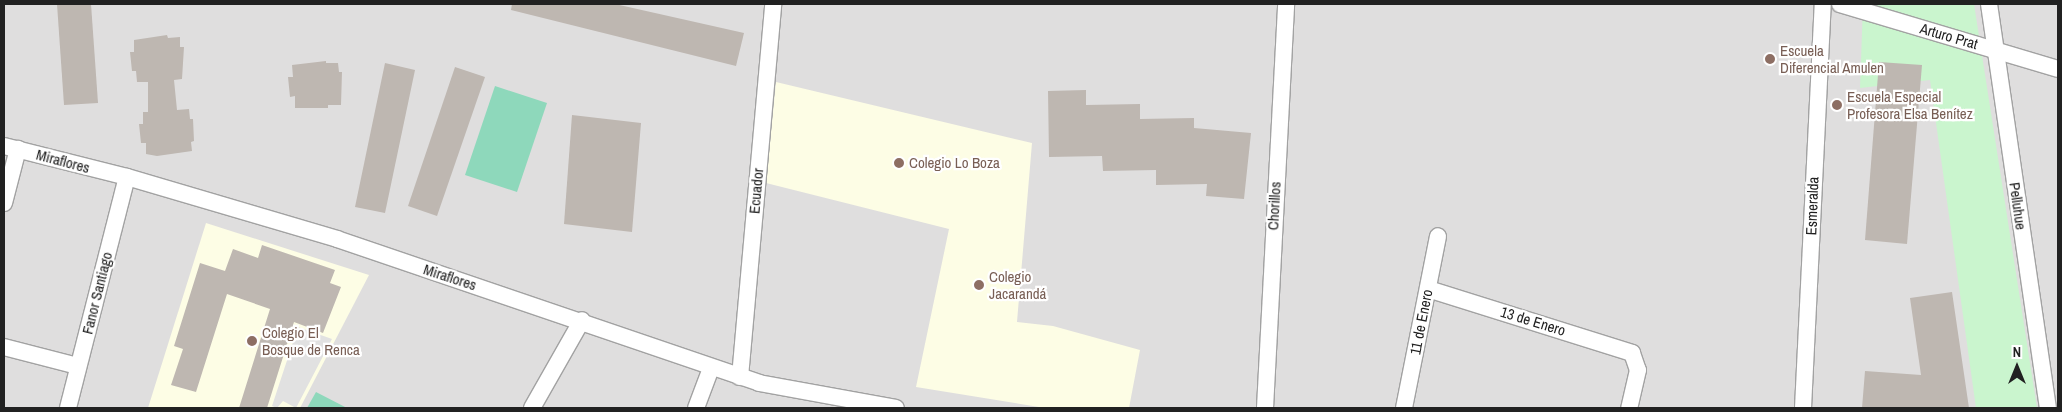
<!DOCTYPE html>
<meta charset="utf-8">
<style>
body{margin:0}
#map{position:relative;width:2062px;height:412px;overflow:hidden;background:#f0eee8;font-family:"Archivo Narrow",sans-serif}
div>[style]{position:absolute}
.residential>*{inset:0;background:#dfdede}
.education>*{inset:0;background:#fdfde5}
.park>*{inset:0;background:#caf5ce}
.pitch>*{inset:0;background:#8ed8bb}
.parking>*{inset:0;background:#e1e1e1}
.building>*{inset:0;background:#beb7b1}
.roads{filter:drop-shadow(1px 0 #a2a2a2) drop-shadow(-1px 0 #a2a2a2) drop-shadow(0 1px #a2a2a2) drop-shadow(0 -1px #a2a2a2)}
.street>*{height:16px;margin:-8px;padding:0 8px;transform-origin:8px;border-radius:8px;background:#fff}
.dots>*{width:14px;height:14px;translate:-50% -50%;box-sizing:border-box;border:2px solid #fff;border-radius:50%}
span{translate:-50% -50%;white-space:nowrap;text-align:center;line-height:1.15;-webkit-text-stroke:4.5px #fff;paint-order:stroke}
.street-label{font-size:15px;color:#212121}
.education-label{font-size:15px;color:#785e54}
.left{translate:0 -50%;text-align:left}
.frame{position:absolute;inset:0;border:5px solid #212121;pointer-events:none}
.north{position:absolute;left:1992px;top:342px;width:50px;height:50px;-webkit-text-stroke:4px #fff;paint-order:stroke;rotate:0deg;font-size:14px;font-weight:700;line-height:20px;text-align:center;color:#212121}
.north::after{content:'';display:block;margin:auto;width:18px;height:22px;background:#212121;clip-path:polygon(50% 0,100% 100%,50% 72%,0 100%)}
</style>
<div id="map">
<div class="residential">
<div style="clip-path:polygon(4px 4px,2058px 4px,2058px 408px,4px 408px)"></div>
</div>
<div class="education">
<div style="clip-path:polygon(776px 82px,1032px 143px,1017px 322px,1053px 326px,1140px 350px,1129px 408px,1045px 408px,916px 387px,949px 229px,766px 183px)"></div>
<div style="clip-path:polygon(206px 223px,369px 275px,300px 408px,148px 408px)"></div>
</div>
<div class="park">
<div style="clip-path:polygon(1863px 4px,1974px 4px,2037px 408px,1976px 408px,1930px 80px,1860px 88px)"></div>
</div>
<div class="pitch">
<div style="clip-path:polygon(495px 86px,547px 103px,517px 192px,465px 175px)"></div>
<div style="clip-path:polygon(316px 392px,347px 408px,307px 408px)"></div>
</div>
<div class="parking">
<div style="clip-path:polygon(298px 327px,332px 339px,296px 408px,283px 401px,277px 408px,272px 406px)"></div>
</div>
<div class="building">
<div style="clip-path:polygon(57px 4px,91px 4px,98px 103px,64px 105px)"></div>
<div style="clip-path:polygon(512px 4px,615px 4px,744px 33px,736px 66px,511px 10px)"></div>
<div style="clip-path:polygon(167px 35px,168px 38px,180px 37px,180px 47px,184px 47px,182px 79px,174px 80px,177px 110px,189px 109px,190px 119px,193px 119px,194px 141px,191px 142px,192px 151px,157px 156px,146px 154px,146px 143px,141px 143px,139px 124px,143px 124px,143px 112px,148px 112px,148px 82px,137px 82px,136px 71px,132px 71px,130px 52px,134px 52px,134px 40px)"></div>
<div style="clip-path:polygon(326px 61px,326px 63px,338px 63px,339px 72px,342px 72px,341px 105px,328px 105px,328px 108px,295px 108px,295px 96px,290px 97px,288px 77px,293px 77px,292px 65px)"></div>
<div style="clip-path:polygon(1879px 62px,1922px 65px,1907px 244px,1865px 240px)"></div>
<div style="clip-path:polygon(385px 63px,415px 70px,385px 213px,355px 207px)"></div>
<div style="clip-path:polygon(455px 67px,485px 77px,437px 216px,408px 206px)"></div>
<div style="clip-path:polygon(1086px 90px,1086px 105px,1140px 104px,1140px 119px,1194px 118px,1194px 128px,1251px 133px,1244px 199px,1206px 196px,1207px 184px,1156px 185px,1156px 170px,1103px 171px,1102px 156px,1049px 157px,1048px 91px)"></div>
<div style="clip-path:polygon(572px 115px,641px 123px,632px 232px,564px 224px)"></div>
<div style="clip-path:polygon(262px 245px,335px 270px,330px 283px,341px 287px,323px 333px,294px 322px,267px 408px,239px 408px,270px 309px,227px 294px,196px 392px,171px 385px,183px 349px,174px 346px,200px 263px,225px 271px,233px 249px,258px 258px)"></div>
<div style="clip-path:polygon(1952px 292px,1969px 408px,1862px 408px,1865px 371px,1921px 375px,1910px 298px)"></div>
</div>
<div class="roads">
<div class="street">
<div style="left:1840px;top:4px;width:227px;rotate:16.6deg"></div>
<div style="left:1989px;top:4px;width:408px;rotate:81.7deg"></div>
<div style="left:4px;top:146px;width:127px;rotate:14.1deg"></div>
<div style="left:127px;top:177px;width:219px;rotate:16.4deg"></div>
<div style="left:337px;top:239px;width:446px;rotate:18.8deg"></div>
<div style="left:759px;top:383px;width:139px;rotate:10.3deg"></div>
<div style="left:4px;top:203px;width:56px;rotate:-75.5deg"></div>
<div style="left:1428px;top:289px;width:214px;rotate:17.4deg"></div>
<div style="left:1632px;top:353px;width:18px;rotate:71deg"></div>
<div style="left:1638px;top:370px;width:39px;rotate:103deg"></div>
<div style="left:4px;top:347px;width:76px;rotate:14.4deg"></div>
<div style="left:740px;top:377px;width:374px;rotate:-84.9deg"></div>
<div style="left:68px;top:408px;width:238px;rotate:-75.7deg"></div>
<div style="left:532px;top:408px;width:101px;rotate:-60.4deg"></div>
<div style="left:696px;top:408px;width:43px;rotate:-69.4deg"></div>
<div style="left:1265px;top:408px;width:405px;rotate:-87deg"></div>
<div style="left:1404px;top:408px;width:175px;rotate:-78.8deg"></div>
<div style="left:1803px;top:408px;width:404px;rotate:-87.2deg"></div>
</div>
</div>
<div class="dots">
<div style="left:1770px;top:59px;background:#8d6e63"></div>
<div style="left:1837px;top:105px;background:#8d6e63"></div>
<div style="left:899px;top:163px;background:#8d6e63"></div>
<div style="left:979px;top:285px;background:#8d6e63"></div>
<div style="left:252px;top:341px;background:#8d6e63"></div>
</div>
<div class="street-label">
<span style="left:1949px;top:36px;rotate:16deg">Arturo Prat</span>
<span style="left:63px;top:161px;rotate:15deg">Miraflores</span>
<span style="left:756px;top:191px;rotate:-85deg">Ecuador</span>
<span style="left:1274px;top:206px;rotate:-87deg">Chorillos</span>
<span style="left:1812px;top:206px;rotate:-88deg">Esmeralda</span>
<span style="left:2018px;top:206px;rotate:82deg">Pelluhue</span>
<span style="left:450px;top:277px;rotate:18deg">Miraflores</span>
<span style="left:97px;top:293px;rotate:-76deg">Fanor Santiago</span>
<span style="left:1533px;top:321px;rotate:17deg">13 de Enero</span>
<span style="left:1421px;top:322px;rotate:-79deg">11 de Enero</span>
</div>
<div class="education-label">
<span class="left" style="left:1780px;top:59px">Escuela<br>Diferencial Amulen</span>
<span class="left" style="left:1847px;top:105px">Escuela Especial<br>Profesora Elsa Benítez</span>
<span class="left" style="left:909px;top:163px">Colegio Lo Boza</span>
<span class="left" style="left:989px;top:285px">Colegio<br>Jacarandá</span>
<span class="left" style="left:262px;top:341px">Colegio El<br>Bosque de Renca</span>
</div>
<div class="frame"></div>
<div class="north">N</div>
</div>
